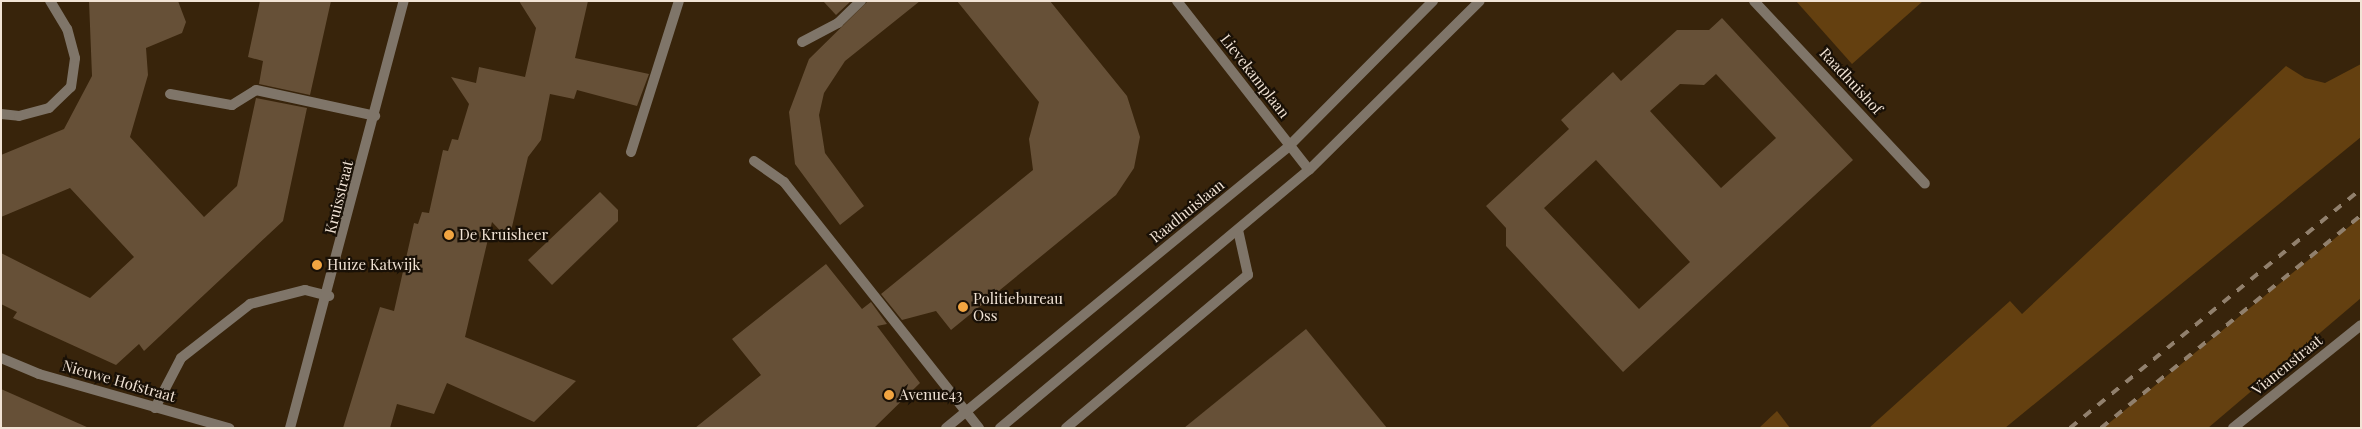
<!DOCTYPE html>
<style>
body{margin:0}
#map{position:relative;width:2362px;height:429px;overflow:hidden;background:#38240b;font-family:"Playfair Display",serif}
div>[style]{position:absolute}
.green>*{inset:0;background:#644010}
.building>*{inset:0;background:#665037}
.service>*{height:10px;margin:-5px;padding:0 5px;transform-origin:5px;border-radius:5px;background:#7f7569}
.minor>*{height:10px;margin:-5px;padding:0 5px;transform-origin:5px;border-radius:5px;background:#7f7569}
.tertiary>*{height:10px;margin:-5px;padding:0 5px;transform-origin:5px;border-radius:5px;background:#7f7569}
.rail>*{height:4px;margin-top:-2px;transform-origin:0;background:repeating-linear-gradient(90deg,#91806d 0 9px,transparent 0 18px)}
.dots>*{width:14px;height:14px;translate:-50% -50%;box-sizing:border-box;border:2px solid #191006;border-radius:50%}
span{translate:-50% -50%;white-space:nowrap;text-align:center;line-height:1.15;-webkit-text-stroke:4.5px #191006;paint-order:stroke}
.street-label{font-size:15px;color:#f1e3d5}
.poi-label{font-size:15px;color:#f1e3d5}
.left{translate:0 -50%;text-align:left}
.frame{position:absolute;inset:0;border:2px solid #f1e3d5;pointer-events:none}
</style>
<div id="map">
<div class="green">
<div style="clip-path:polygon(1796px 1px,1923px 1px,1852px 64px)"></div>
<div style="clip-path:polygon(2361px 64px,2361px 137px,2005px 428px,1869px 428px,2010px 301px,2022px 314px,2286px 66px,2305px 78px,2325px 83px)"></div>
<div style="clip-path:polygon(2361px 217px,2361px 298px,2208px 428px,2103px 428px)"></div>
<div style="clip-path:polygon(1777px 411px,1790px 428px,1759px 428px)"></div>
</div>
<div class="building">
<div style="clip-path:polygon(89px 1px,178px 1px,186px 22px,182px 33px,146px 48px,148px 75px,130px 137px,204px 217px,237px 186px,256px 98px,307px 108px,283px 221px,144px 351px,139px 344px,116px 365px,13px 318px,17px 312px,1px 304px,1px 253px,90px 298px,134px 257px,70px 188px,1px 217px,1px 155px,64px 129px,92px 76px)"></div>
<div style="clip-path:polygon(260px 1px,331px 1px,310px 95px,259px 84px,263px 61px,248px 57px)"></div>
<div style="clip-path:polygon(519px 1px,588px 1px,575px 58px,649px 74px,637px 106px,577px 90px,574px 99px,550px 94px,541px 140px,528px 157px,509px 240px,492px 222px,465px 337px,576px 381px,534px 422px,447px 383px,434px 414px,397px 404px,390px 428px,343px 428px,380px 307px,394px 311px,414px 223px,418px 224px,422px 212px,429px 213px,443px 150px,448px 151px,452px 139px,458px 140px,469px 104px,451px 77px,476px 83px,479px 67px,525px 77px,536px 28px)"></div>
<div style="clip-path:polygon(823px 1px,851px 1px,836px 15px)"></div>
<div style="clip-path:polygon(868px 1px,920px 1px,845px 61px,824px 93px,819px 115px,825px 153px,864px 206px,840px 225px,795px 164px,789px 112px,809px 59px)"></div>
<div style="clip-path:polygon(957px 1px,1050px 1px,1127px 96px,1140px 137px,1134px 168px,1116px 195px,951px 330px,936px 311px,902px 320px,881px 294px,1033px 170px,1029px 139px,1039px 102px)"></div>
<div style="clip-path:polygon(evenodd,1722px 18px,1853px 160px,1623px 372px,1506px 246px,1506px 228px,1486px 206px,1569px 129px,1561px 120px,1613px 72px,1621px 81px,1677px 30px,1709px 30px,1722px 18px,1716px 74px,1776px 138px,1721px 188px,1650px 111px,1680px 84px,1704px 85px,1716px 74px,1722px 18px,1596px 160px,1690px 262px,1639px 309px,1544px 208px,1596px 160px)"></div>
<div style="clip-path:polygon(600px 192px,618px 210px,618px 221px,552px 285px,528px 260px)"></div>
<div style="clip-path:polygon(826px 264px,862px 309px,871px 302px,887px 324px,877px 326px,920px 383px,874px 428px,695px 428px,761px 375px,732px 339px)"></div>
<div style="clip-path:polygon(1306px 329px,1387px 428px,1184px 428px)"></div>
<div style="clip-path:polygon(1px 389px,89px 428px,1px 428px)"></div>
</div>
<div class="service">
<div style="left:802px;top:42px;width:41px;rotate:-27.8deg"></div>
<div style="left:838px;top:23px;width:32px;rotate:-44deg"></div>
<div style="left:170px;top:94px;width:63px;rotate:10.1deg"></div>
<div style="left:232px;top:105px;width:28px;rotate:-32deg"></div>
<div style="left:256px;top:90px;width:122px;rotate:12.3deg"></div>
<div style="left:631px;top:152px;width:158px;rotate:-72.4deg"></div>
<div style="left:754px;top:161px;width:37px;rotate:35deg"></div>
<div style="left:784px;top:182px;width:314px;rotate:51.6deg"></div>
<div style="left:155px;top:408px;width:56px;rotate:-62.5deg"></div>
<div style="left:181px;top:358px;width:88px;rotate:-38deg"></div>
<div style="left:250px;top:304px;width:57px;rotate:-14.3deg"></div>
<div style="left:305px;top:290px;width:25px;rotate:14deg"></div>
</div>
<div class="minor">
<div style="left:1177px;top:1px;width:214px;rotate:52deg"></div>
<div style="left:1754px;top:1px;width:250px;rotate:46.9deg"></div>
<div style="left:1px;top:114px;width:18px;rotate:6deg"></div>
<div style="left:19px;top:116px;width:31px;rotate:-15deg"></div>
<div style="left:49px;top:108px;width:30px;rotate:-44deg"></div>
<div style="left:71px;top:87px;width:29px;rotate:-82deg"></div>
<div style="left:75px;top:58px;width:30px;rotate:-105deg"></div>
<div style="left:67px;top:29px;width:33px;rotate:-121deg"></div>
<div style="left:1px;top:358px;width:41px;rotate:22.8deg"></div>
<div style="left:39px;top:374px;width:198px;rotate:15.9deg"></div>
<div style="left:290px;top:428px;width:442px;rotate:-75.1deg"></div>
<div style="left:1066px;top:428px;width:238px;rotate:-40.1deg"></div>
<div style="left:1248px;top:275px;width:46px;rotate:-102.5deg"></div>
<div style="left:2233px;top:428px;width:164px;rotate:-38.8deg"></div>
</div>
<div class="tertiary">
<div style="left:946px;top:428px;width:445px;rotate:-39.4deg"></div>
<div style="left:1290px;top:145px;width:203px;rotate:-45.2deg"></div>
<div style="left:1000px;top:428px;width:403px;rotate:-39.9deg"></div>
<div style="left:1309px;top:170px;width:240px;rotate:-44.7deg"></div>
</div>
<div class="rail">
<div style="left:2070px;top:428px;width:377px;rotate:-39.4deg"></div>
<div style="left:2101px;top:428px;width:336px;rotate:-39.3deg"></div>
</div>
<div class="dots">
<div style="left:449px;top:235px;background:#f2a541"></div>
<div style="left:317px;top:265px;background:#f2a541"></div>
<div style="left:963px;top:307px;background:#f2a541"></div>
<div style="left:889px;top:395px;background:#f2a541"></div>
</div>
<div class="street-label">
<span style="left:1255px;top:76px;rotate:52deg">Lievekamplaan</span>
<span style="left:1851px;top:81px;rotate:47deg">Raadhuishof</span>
<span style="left:339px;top:197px;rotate:-76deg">Kruisstraat</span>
<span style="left:1187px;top:211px;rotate:-39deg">Raadhuislaan</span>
<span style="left:2287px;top:365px;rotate:-39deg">Vianenstraat</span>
<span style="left:119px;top:381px;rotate:16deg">Nieuwe Hofstraat</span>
</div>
<div class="poi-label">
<span class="left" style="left:459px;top:235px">De Kruisheer</span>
<span class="left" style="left:327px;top:265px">Huize Katwijk</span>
<span class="left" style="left:973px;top:307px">Politiebureau<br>Oss</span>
<span class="left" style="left:899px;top:395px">Avenue43</span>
</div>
<div class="frame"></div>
</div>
